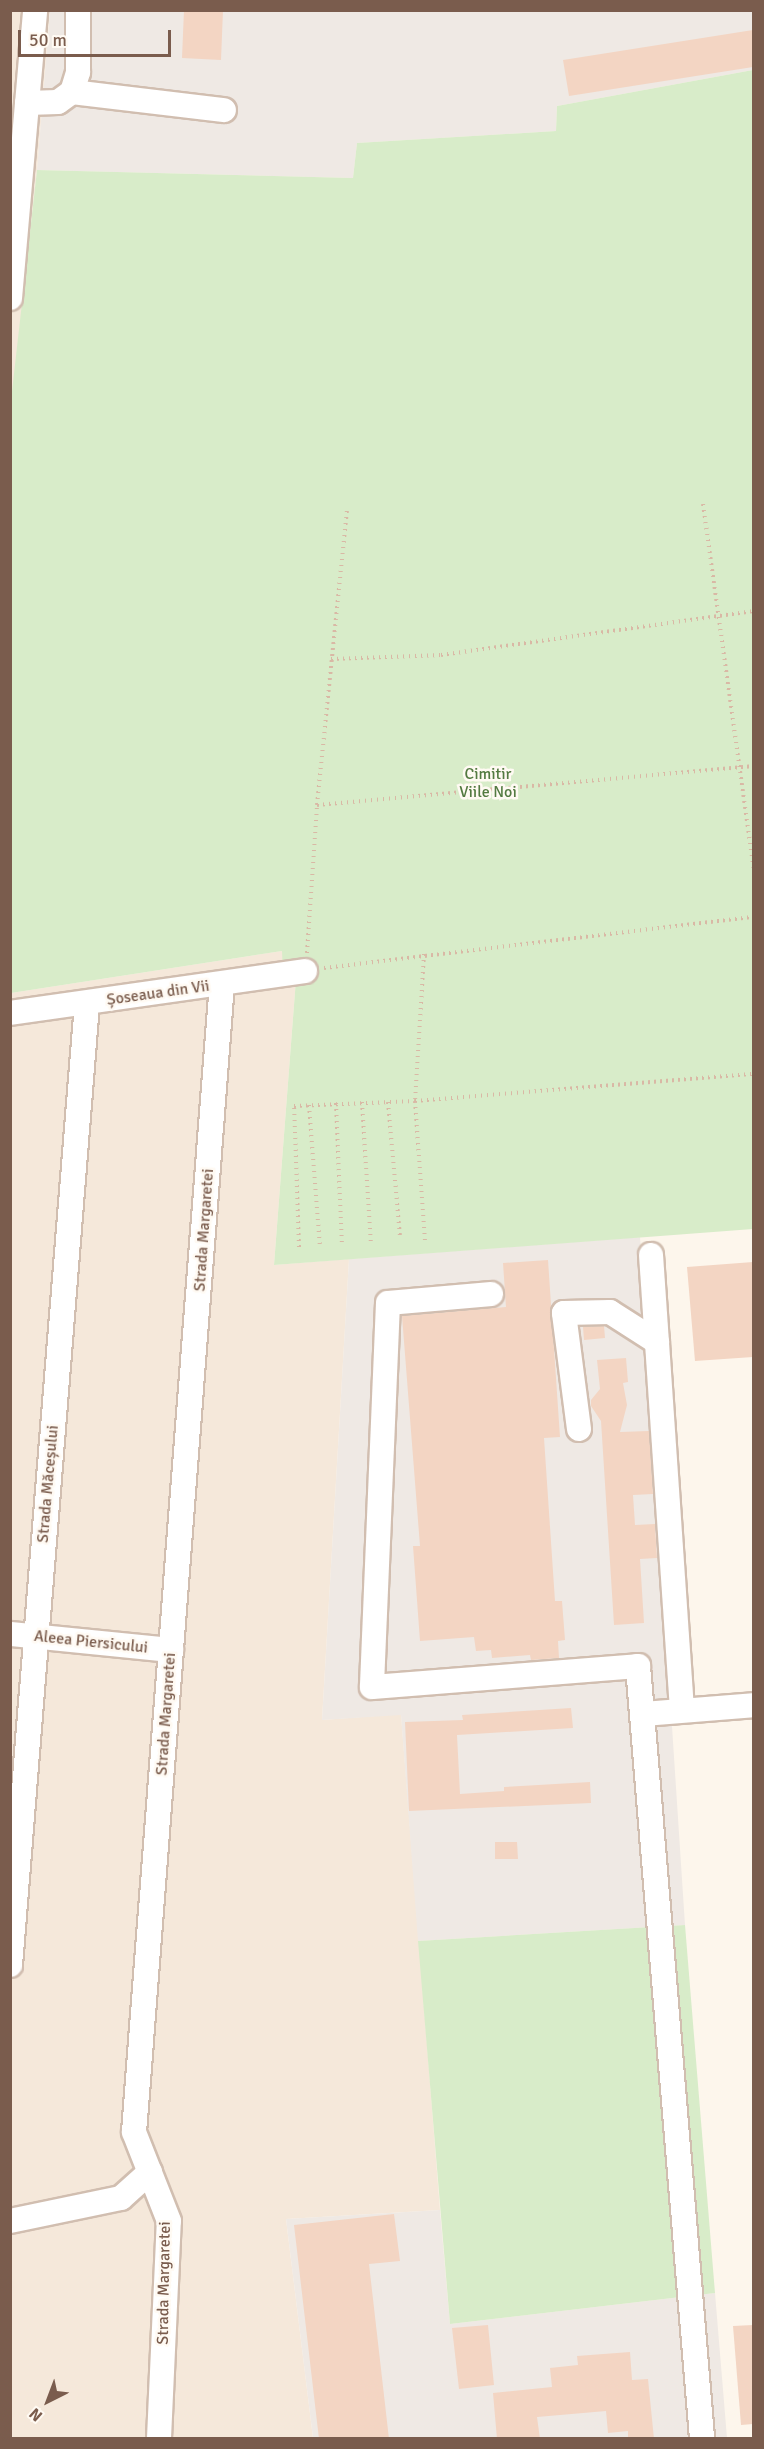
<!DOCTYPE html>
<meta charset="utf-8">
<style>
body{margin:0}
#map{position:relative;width:764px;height:2449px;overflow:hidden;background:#fdf6ec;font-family:Signika,sans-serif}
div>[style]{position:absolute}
.residential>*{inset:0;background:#f5e8da}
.industrial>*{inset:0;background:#efe9e4}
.green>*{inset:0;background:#d8ecc9}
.building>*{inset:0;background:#f3d5c3}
.path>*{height:4px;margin-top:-2px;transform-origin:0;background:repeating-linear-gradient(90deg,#d9b8a5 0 1.5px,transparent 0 6px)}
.roads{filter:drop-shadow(2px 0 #d1beb0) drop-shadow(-2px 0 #d1beb0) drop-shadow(0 2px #d1beb0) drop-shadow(0 -2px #d1beb0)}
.minor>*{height:24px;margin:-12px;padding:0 12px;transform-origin:12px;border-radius:12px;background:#fff}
span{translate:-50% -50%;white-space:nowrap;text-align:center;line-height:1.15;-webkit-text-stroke:5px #fffaf3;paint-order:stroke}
.park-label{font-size:16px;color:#537a41}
.street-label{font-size:16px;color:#7a5c4d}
.frame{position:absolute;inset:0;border:12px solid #7a5c4d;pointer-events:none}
.north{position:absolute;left:18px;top:2371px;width:60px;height:60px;-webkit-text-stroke:4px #fffaf3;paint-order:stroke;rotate:222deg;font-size:16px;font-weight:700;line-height:24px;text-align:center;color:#7a5c4d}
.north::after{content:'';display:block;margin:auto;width:21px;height:27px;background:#7a5c4d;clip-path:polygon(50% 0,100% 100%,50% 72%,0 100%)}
.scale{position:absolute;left:18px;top:30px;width:153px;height:27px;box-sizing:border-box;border:3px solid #7a5c4d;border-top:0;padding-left:8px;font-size:18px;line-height:21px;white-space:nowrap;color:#7a5c4d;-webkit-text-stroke:4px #fffaf3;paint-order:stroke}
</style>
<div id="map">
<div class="residential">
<div style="clip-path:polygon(11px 11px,50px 11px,37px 170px,11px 409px)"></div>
<div style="clip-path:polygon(282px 951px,296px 979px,274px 1265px,349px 1259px,322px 1720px,401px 1714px,440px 2210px,286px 2219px,313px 2438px,11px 2438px,11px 993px)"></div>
</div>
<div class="industrial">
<div style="clip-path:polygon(50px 11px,753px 11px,753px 70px,557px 106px,556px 131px,357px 143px,353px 178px,37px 170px)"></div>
<div style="clip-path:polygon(640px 1237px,685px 1925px,418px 1941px,401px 1715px,322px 1720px,349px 1259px)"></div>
<div style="clip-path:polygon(440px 2210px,450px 2324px,715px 2293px,727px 2438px,313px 2438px,286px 2219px)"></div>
</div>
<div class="green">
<div style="clip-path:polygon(753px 70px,753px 1229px,274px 1265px,296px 979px,283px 975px,282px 951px,11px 993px,10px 409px,37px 170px,353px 178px,357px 143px,556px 131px,557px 106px)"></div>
<div style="clip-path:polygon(685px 1925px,715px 2293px,450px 2324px,418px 1941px)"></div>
</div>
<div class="building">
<div style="clip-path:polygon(184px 10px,223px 10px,221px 60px,182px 58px)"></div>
<div style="clip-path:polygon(753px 30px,753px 67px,569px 96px,563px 60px)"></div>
<div style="clip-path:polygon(548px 1260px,560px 1437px,544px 1438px,555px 1601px,562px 1601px,565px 1640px,558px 1641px,559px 1658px,531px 1660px,530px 1655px,492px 1658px,491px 1650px,476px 1651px,474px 1637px,420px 1641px,413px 1546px,420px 1546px,402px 1316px,506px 1307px,503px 1263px)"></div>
<div style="clip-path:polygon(753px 1262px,753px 1357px,695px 1361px,687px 1267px)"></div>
<div style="clip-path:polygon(604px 1326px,605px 1338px,584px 1340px,583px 1327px)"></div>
<div style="clip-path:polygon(626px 1358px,628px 1382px,623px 1383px,627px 1405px,620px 1432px,649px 1431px,653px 1494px,633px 1495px,635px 1525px,655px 1524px,657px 1558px,640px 1559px,644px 1623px,614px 1625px,601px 1421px,591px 1406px,591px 1400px,600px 1389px,597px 1360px)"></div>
<div style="clip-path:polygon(571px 1708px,573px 1728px,457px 1735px,460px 1794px,504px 1791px,504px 1787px,590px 1782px,591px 1803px,409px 1811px,405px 1722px,463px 1720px,462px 1715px)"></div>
<div style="clip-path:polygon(495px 1842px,517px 1842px,518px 1859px,495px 1859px)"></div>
<div style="clip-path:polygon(394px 2214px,400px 2261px,369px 2264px,389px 2439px,319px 2439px,294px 2225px)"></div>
<div style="clip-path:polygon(488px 2325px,494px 2385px,459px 2389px,452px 2328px)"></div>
<div style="clip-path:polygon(753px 2325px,753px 2424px,741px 2425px,733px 2326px)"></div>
<div style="clip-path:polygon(630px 2352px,632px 2380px,648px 2379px,654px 2439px,628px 2439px,628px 2431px,608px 2433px,606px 2411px,537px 2417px,540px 2439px,497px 2439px,493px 2393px,552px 2387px,550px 2368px,578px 2365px,577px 2356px)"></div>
</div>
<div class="path">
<div style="left:703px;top:504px;width:370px;rotate:82.1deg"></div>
<div style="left:331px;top:659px;width:110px;rotate:-2.1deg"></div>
<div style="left:441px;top:655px;width:316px;rotate:-8deg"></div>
<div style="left:317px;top:805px;width:439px;rotate:-5.1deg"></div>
<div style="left:307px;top:953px;width:148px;rotate:-86.1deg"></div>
<div style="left:317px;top:805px;width:296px;rotate:-84.2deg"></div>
<div style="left:424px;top:954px;width:147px;rotate:93.5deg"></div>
<div style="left:415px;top:1101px;width:141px;rotate:85.9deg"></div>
<div style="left:324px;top:968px;width:433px;rotate:-6.8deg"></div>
<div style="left:362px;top:1102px;width:143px;rotate:86.4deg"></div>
<div style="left:388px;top:1102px;width:136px;rotate:84.9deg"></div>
<div style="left:336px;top:1103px;width:141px;rotate:87.6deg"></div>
<div style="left:309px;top:1105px;width:143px;rotate:85.6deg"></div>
<div style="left:299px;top:1247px;width:141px;rotate:-92deg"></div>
<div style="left:294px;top:1106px;width:121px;rotate:-2.4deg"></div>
<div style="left:415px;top:1101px;width:340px;rotate:-4.6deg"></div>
</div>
<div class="roads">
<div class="minor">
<div style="left:72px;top:92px;width:153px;rotate:6.8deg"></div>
<div style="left:27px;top:103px;width:31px;rotate:-2deg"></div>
<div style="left:58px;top:102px;width:17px;rotate:-36deg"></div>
<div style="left:72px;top:92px;width:21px;rotate:-73deg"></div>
<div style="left:78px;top:72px;width:62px;rotate:-90deg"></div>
<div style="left:10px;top:298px;width:289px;rotate:-85deg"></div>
<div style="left:10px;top:1013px;width:298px;rotate:-8.1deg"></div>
<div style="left:651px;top:1255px;width:456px;rotate:86.1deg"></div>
<div style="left:491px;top:1294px;width:103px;rotate:175deg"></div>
<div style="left:388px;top:1303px;width:384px;rotate:92.4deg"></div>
<div style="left:372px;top:1687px;width:267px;rotate:-4.5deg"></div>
<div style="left:638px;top:1666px;width:775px;rotate:85.26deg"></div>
<div style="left:579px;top:1429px;width:117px;rotate:-97.4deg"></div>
<div style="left:564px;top:1313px;width:46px;rotate:-1.2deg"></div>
<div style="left:610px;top:1312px;width:56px;rotate:32.6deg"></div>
<div style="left:10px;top:1634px;width:162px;rotate:5.7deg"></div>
<div style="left:643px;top:1714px;width:111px;rotate:-4.6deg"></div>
<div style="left:10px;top:1965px;width:965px;rotate:-85.42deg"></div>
<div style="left:10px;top:2221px;width:113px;rotate:-11.7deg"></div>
<div style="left:121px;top:2198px;width:39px;rotate:-42deg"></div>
<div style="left:159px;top:2438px;width:217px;rotate:-87.4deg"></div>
<div style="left:169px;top:2221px;width:96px;rotate:-111.5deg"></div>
<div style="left:134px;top:2132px;width:1151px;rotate:-85.62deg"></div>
</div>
</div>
<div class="park-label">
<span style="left:488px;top:783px">Cimitir<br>Viile Noi</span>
</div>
<div class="street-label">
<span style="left:158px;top:993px;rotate:-8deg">Șoseaua din Vii</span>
<span style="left:204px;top:1230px;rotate:-86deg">Strada Margaretei</span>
<span style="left:48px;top:1484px;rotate:-85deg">Strada Măceșului</span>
<span style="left:91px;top:1642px;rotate:6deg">Aleea Piersicului</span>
<span style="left:166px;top:1714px;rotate:-86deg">Strada Margaretei</span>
<span style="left:164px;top:2283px;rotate:-89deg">Strada Margaretei</span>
</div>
<div class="frame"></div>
<div class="north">N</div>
<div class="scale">50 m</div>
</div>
